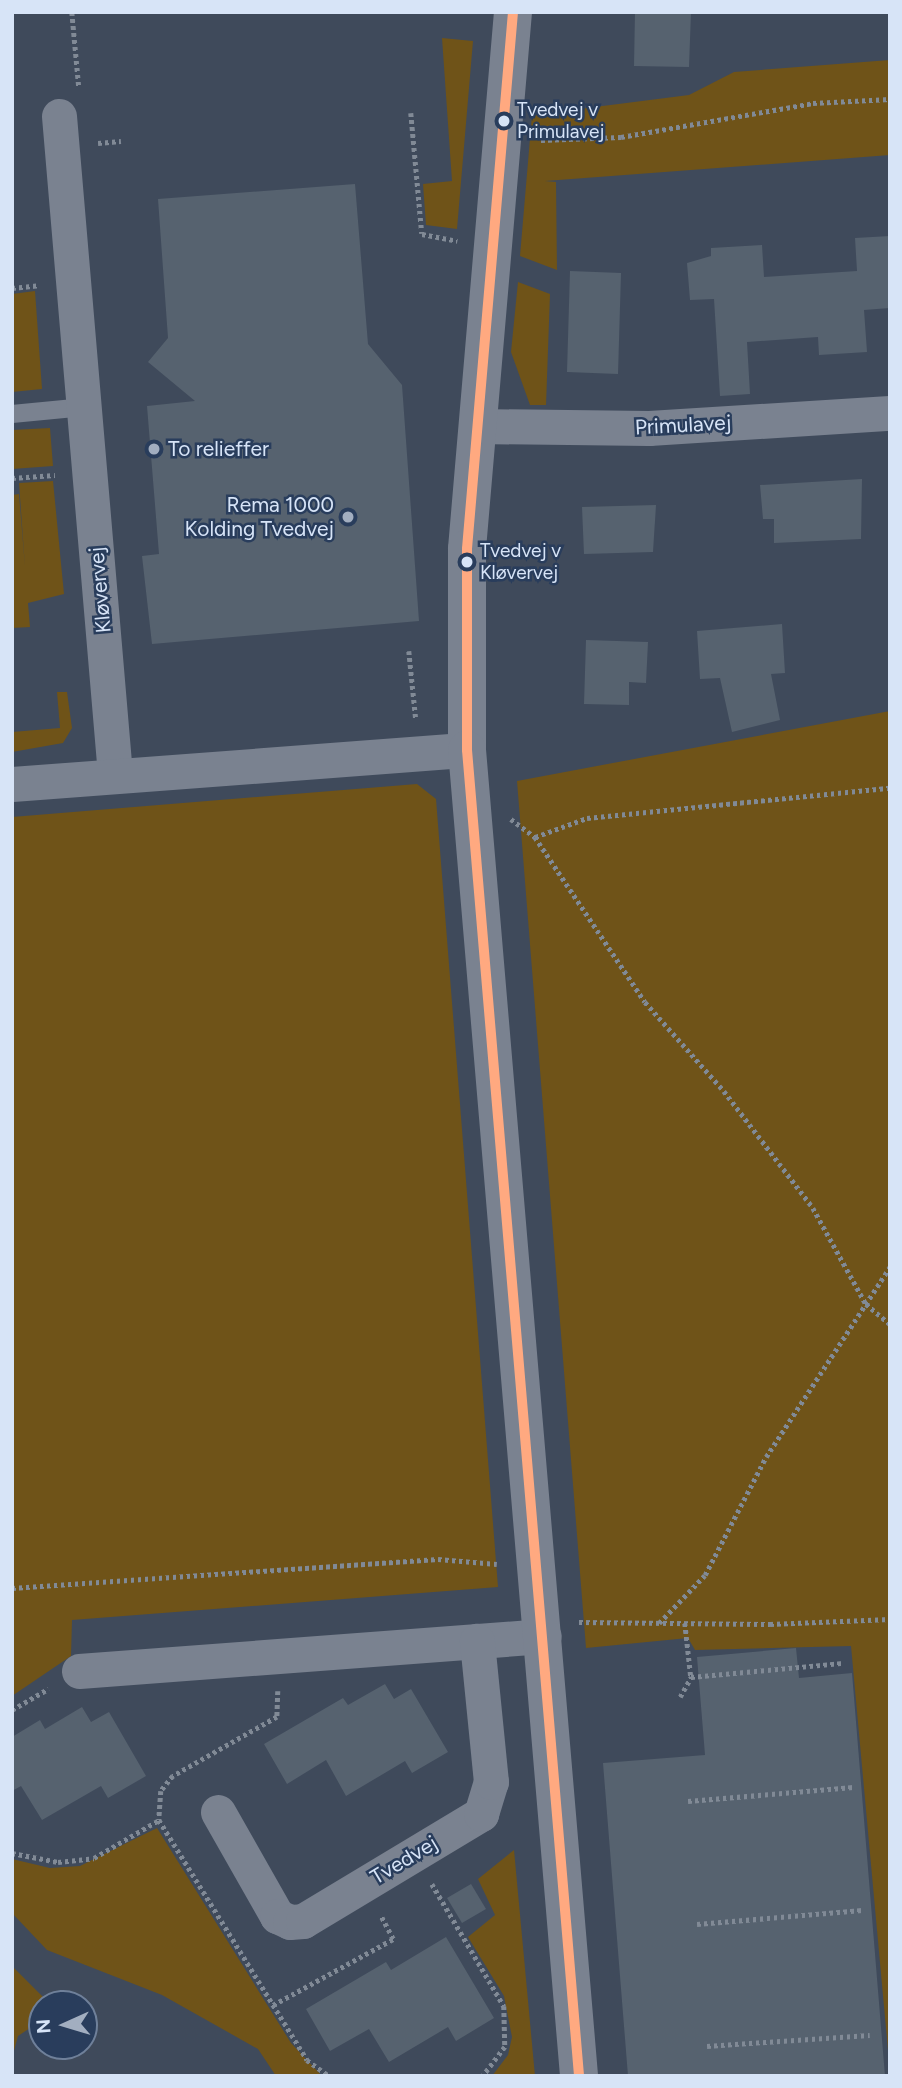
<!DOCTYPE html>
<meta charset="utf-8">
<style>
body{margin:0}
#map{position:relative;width:902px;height:2088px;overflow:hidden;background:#3f4a5b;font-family:Figtree,sans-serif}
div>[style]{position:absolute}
.green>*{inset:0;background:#6f5318}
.building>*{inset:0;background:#56626f}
.path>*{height:4.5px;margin-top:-2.25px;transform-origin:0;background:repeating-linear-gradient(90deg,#818a96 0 3.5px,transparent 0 7px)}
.service>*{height:18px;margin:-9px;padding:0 9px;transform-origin:9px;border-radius:9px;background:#7a8290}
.minor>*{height:35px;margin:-17.5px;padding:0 17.5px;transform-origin:17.5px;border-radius:17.5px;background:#7a8290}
.tertiary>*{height:38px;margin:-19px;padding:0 19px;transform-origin:19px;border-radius:19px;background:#7a8290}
.bus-1>*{height:10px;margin:-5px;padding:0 5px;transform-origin:5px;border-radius:5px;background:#ffa980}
.dots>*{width:19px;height:19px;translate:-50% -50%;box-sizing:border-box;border:4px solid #293d5c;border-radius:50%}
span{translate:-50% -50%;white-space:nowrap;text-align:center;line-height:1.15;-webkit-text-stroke:5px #293d5c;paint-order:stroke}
.bus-label{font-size:19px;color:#d7e4f7}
.left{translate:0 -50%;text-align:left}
.street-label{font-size:21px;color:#d7e4f7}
.poi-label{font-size:21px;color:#d7e4f7}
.right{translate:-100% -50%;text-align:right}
.frame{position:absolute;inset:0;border:14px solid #d7e4f7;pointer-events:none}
.north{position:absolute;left:28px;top:1990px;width:70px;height:70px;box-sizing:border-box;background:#293d5c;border:2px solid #6f809a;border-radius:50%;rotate:266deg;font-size:19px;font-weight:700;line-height:28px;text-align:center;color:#d7e4f7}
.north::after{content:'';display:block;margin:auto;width:24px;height:32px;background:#a2aec0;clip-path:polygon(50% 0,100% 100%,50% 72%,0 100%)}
</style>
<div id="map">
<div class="green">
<div style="clip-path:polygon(442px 38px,473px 41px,457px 229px,426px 225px,423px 184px,452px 181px)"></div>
<div style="clip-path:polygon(890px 60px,890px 155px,545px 181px,556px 182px,557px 270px,520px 256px,532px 115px,689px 95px,734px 72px)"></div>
<div style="clip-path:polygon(518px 282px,550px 294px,546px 405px,530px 405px,511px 352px)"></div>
<div style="clip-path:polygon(35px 291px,42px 389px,12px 392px,12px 294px)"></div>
<div style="clip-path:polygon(50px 428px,53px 466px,12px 469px,12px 430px)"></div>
<div style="clip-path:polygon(53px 481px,64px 594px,28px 603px,30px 627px,12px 628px,12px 495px,19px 494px,25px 567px,19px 483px)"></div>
<div style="clip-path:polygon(57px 692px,67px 692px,72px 728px,63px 743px,12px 752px,12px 732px,60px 728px)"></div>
<div style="clip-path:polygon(890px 711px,890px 2072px,851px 1646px,695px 1650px,688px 1638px,586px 1648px,517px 781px)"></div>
<div style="clip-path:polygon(417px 784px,436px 799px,498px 1587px,72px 1620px,71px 1656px,12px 1696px,12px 817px)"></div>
<div style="clip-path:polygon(157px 1828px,291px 2043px,322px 2076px,276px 2076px,258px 2049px,162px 1995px,47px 1950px,12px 1913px,12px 1859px,50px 1868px,80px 1866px)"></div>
<div style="clip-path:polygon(514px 1850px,535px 2076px,492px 2076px,508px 2055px,512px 2037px,504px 1996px,468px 1937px,495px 1915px,478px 1879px)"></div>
<div style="clip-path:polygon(12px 1966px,50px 2004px,42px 2004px,42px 2020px,18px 2036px,12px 2058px)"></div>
</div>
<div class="building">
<div style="clip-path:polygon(635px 12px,691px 12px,689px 67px,634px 66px)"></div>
<div style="clip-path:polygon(355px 184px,368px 344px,402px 385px,419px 621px,152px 644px,142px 556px,159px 554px,147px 406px,195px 401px,148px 362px,168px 338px,158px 199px)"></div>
<div style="clip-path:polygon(890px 236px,890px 308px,864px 310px,867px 352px,819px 355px,818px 337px,747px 342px,750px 394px,720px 396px,714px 299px,690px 300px,687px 263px,711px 256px,711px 248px,762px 245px,764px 277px,857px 271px,855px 238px)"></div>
<div style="clip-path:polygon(570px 271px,621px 273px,618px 374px,567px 372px)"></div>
<div style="clip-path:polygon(862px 479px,861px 539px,774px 543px,774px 519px,763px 519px,760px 485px)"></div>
<div style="clip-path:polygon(656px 505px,653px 552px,584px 554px,582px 507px)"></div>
<div style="clip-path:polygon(782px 624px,785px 673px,771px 674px,780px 720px,732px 732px,720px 678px,700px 679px,697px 631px)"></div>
<div style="clip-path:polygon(586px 640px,648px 642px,646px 683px,629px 682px,629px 705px,584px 704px)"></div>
<div style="clip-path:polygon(796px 1648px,799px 1678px,852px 1673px,885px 2076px,628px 2076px,603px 1763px,705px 1755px,697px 1657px)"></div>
<div style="clip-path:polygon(385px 1684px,394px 1699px,411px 1689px,448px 1752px,412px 1773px,405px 1761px,346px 1796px,326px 1760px,287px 1784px,264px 1744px,343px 1698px,348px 1705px)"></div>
<div style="clip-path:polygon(82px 1707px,91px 1722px,109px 1712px,146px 1776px,108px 1798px,101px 1786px,42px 1820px,21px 1786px,12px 1791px,12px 1737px,40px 1720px,45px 1729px)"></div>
<div style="clip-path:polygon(471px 1884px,486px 1909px,462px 1923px,447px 1898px)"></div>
<div style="clip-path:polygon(446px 1937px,494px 2018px,456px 2041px,448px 2027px,389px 2062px,369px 2029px,330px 2051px,306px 2009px,386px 1962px,391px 1970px)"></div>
</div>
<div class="path">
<div style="left:72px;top:12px;width:76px;rotate:84.7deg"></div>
<div style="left:411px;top:113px;width:121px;rotate:84.8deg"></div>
<div style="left:422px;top:234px;width:36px;rotate:11deg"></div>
<div style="left:541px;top:140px;width:80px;rotate:-2.1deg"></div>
<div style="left:621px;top:137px;width:195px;rotate:-10deg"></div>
<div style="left:813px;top:103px;width:77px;rotate:-3deg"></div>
<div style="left:98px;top:143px;width:23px;rotate:-5deg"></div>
<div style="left:12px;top:288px;width:27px;rotate:-6deg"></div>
<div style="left:12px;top:478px;width:43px;rotate:-4deg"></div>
<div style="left:409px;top:651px;width:69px;rotate:84.2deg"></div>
<div style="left:511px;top:819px;width:30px;rotate:37deg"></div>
<div style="left:535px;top:837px;width:198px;rotate:56.3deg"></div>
<div style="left:645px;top:1002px;width:119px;rotate:48.4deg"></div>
<div style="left:724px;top:1091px;width:147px;rotate:52.7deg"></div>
<div style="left:813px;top:1208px;width:110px;rotate:61.1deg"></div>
<div style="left:866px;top:1304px;width:31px;rotate:40deg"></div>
<div style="left:535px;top:837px;width:55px;rotate:-20.1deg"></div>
<div style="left:587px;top:818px;width:304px;rotate:-5.7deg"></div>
<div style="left:12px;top:1588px;width:427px;rotate:-3.9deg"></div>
<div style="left:438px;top:1559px;width:59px;rotate:4.8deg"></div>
<div style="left:579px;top:1622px;width:191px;rotate:0.6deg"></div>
<div style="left:770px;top:1624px;width:120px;rotate:-2.4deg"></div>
<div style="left:659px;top:1623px;width:66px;rotate:-46.2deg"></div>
<div style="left:705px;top:1575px;width:133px;rotate:-62.7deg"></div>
<div style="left:766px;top:1457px;width:227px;rotate:-56.9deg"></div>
<div style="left:685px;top:1623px;width:54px;rotate:83.7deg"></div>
<div style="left:278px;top:1691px;width:26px;rotate:92deg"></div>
<div style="left:277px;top:1717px;width:120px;rotate:150.4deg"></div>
<div style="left:173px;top:1776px;width:19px;rotate:129deg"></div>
<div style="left:161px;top:1791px;width:29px;rotate:94deg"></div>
<div style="left:159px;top:1820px;width:282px;rotate:58.3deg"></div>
<div style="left:307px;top:2060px;width:27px;rotate:36deg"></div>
<div style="left:680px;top:1697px;width:23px;rotate:-61deg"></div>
<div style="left:691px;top:1677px;width:153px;rotate:-5.3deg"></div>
<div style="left:12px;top:1710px;width:42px;rotate:-30.3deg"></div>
<div style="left:688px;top:1801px;width:166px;rotate:-4.8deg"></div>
<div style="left:12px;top:1853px;width:47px;rotate:11.1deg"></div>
<div style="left:58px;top:1862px;width:36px;rotate:-6deg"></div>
<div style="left:94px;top:1858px;width:75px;rotate:-30.3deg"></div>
<div style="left:432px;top:1884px;width:142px;rotate:59.5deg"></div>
<div style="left:504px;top:2006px;width:41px;rotate:88.6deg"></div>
<div style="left:505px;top:2047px;width:36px;rotate:127deg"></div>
<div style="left:697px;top:1924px;width:166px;rotate:-4.8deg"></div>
<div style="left:273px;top:2005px;width:137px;rotate:-28.8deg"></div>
<div style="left:393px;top:1939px;width:27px;rotate:-118deg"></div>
<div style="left:707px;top:2046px;width:163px;rotate:-3.9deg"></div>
</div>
<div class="service">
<div style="left:12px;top:414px;width:73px;rotate:-5.5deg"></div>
</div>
<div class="minor">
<div style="left:59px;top:116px;width:660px;rotate:85.14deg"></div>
<div style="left:477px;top:426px;width:172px;rotate:0.7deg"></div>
<div style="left:649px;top:428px;width:241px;rotate:-3.6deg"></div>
<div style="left:12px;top:784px;width:456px;rotate:-4.3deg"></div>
<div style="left:79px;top:1671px;width:466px;rotate:-4.3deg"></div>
<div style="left:218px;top:1812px;width:120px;rotate:60.4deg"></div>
<div style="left:277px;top:1916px;width:14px;rotate:25deg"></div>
<div style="left:290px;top:1922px;width:13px;rotate:-4deg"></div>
<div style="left:303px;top:1921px;width:208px;rotate:-31deg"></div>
<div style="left:481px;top:1814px;width:34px;rotate:-73deg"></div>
<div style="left:491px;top:1782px;width:142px;rotate:-95.7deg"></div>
</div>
<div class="tertiary">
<div style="left:513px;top:12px;width:539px;rotate:94.9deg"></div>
<div style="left:467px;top:549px;width:201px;rotate:90deg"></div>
<div style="left:467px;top:750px;width:1331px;rotate:85.17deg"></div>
</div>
<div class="bus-1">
<div style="left:513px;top:12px;width:539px;rotate:94.9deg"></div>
<div style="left:467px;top:549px;width:201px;rotate:90deg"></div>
<div style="left:467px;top:750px;width:1331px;rotate:85.17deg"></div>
</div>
<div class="dots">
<div style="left:504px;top:121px;background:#d7e4f7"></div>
<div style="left:154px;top:449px;background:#a2aec0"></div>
<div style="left:348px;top:517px;background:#a2aec0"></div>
<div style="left:467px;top:562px;background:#d7e4f7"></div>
</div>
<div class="bus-label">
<span class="left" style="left:517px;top:121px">Tvedvej v<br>Primulavej</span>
<span class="left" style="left:480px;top:562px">Tvedvej v<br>Kløvervej</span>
</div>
<div class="street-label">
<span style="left:683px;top:425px;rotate:-3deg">Primulavej</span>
<span style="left:100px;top:590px;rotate:-95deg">Kløvervej</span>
<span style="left:404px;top:1860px;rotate:-31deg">Tvedvej</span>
</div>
<div class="poi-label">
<span class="left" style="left:168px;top:449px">To relieffer</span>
<span class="right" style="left:334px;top:517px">Rema 1000<br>Kolding Tvedvej</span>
</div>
<div class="frame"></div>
<div class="north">N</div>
</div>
